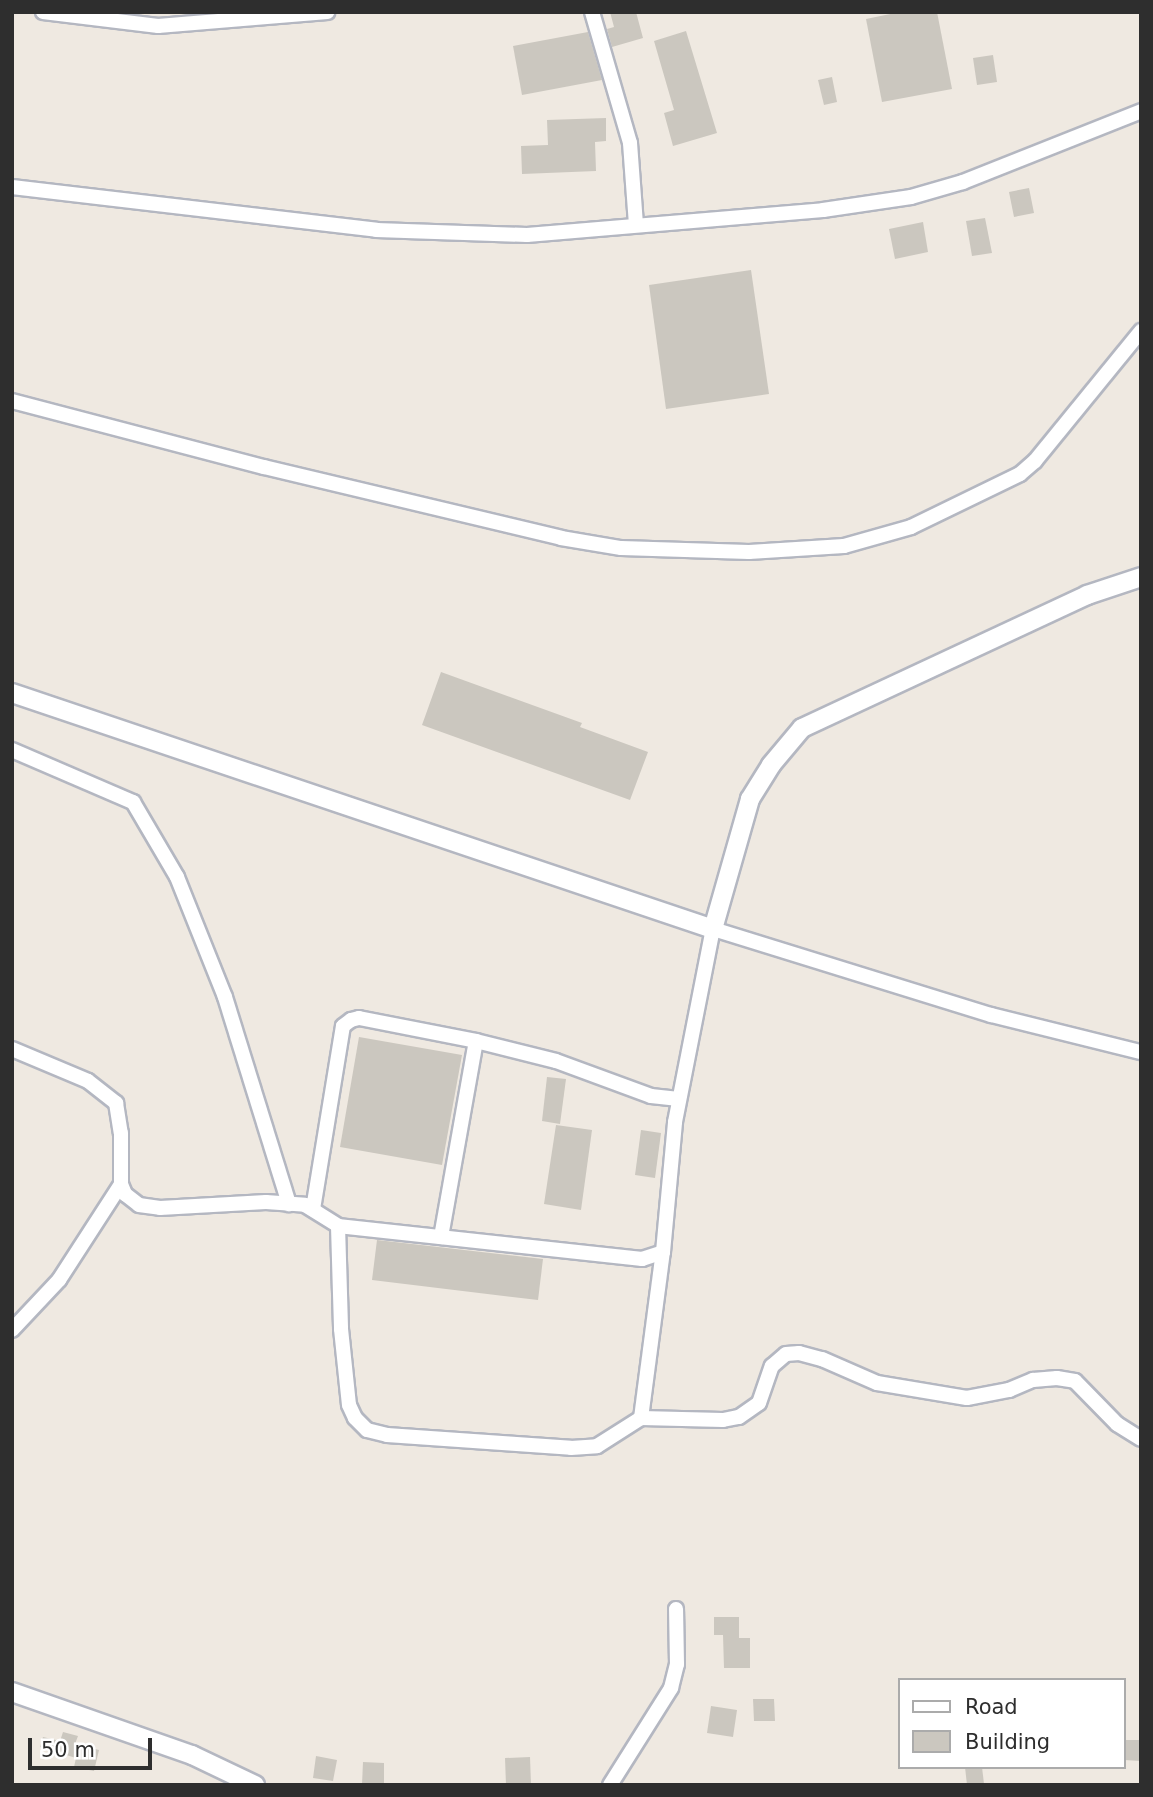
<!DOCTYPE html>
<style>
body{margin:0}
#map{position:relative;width:1153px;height:1797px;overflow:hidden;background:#efe9e1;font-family:"DejaVu Sans",sans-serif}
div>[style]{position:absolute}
.building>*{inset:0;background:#cbc7bf}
.roads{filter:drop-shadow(2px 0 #b4b7c1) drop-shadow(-2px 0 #b4b7c1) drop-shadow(0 2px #b4b7c1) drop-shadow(0 -2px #b4b7c1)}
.minor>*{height:14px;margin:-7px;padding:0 7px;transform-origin:7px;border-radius:7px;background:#fff}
.tertiary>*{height:18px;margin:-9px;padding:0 9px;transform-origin:9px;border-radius:9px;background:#fff}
span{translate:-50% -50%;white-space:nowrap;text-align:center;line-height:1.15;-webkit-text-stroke:5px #fff;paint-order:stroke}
.frame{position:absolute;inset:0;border:14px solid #2e2e2e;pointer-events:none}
.legend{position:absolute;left:898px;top:1678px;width:228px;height:91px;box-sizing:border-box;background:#fff;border:2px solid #ababab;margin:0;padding:9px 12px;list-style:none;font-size:21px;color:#2e2e2e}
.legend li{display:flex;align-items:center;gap:14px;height:35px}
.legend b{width:35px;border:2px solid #ababab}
.scale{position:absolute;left:28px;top:1738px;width:124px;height:32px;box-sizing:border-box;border:4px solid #2e2e2e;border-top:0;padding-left:9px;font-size:21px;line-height:24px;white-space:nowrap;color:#2e2e2e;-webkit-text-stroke:5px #fff;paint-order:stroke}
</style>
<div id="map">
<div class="building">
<div style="clip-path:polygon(610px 12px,636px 12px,643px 38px,612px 47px,607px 29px,614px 27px)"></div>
<div style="clip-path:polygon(900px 12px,937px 12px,952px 89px,882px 102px,866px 19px)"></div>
<div style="clip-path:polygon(686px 31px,717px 133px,673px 146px,664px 113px,674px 110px,654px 41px)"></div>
<div style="clip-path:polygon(588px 32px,602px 80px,522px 95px,513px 46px)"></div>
<div style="clip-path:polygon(993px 55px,997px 82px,977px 85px,973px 58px)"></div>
<div style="clip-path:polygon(832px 77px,837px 102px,824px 105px,818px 80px)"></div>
<div style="clip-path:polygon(606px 118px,606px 141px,595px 142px,596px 171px,522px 174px,521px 146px,548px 145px,547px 120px)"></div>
<div style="clip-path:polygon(1029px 188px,1034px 213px,1014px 217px,1009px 192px)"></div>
<div style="clip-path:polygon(985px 218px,992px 253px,972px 256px,966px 221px)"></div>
<div style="clip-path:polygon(923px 222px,928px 252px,895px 259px,889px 229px)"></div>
<div style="clip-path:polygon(751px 270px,769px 394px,666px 409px,649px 285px)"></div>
<div style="clip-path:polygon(441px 672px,582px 723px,580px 727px,648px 752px,630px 800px,422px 725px)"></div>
<div style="clip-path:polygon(359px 1037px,462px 1055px,442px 1165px,340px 1147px)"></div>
<div style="clip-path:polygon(547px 1077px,566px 1079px,560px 1124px,542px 1121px)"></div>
<div style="clip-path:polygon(556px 1125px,592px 1130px,581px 1210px,544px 1204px)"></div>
<div style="clip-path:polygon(641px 1130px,661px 1133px,655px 1178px,635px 1175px)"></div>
<div style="clip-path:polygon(377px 1240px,543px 1259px,538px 1300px,372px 1280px)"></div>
<div style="clip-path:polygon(714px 1617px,739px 1617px,739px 1638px,750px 1638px,750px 1668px,724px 1668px,723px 1635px,714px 1635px)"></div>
<div style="clip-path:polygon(753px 1699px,774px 1699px,775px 1721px,754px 1721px)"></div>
<div style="clip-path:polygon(711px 1706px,737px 1710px,733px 1737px,707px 1733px)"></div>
<div style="clip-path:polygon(63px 1732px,78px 1736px,75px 1744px,99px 1750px,94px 1771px,74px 1767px,76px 1758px,40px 1747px,43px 1737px,60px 1741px)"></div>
<div style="clip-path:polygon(1125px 1740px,1141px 1740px,1141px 1761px,1124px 1760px)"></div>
<div style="clip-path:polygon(316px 1756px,337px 1760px,333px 1781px,313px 1778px)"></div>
<div style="clip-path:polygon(530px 1757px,531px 1785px,506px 1785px,505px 1758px)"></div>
<div style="clip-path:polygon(363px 1762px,384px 1763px,384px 1785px,362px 1785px)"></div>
<div style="clip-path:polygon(965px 1767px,982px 1767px,984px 1784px,967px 1785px)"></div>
</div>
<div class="roads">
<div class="minor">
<div style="left:43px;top:12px;width:116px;rotate:6.9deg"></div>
<div style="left:158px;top:26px;width:170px;rotate:-4.7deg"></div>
<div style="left:592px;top:12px;width:136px;rotate:73.8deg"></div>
<div style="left:630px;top:143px;width:82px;rotate:85.8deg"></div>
<div style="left:12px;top:187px;width:367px;rotate:6.7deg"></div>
<div style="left:376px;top:230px;width:151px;rotate:1.9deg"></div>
<div style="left:527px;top:235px;width:297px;rotate:-4.8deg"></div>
<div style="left:823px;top:210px;width:89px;rotate:-8.4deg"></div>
<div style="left:911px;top:197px;width:54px;rotate:-16.1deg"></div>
<div style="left:963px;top:182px;width:192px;rotate:-21.7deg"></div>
<div style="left:12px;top:401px;width:260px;rotate:14.7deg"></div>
<div style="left:264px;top:467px;width:305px;rotate:13.4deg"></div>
<div style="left:561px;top:538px;width:61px;rotate:9.5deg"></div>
<div style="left:621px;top:548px;width:128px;rotate:1.8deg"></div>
<div style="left:749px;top:552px;width:95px;rotate:-3.6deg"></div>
<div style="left:844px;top:546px;width:70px;rotate:-15.8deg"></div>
<div style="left:911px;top:527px;width:121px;rotate:-25.9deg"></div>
<div style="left:1020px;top:474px;width:20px;rotate:-41deg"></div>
<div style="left:1035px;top:461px;width:168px;rotate:-50.8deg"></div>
<div style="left:12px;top:750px;width:132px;rotate:23.3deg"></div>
<div style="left:133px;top:802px;width:87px;rotate:59.6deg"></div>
<div style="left:177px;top:877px;width:129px;rotate:68.2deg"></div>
<div style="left:225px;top:997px;width:217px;rotate:72.8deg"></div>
<div style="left:12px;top:1049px;width:82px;rotate:22.8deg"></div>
<div style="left:88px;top:1081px;width:36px;rotate:38deg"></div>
<div style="left:116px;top:1103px;width:30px;rotate:81deg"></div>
<div style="left:121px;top:1133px;width:51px;rotate:90deg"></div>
<div style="left:121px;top:1184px;width:11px;rotate:68deg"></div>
<div style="left:125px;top:1194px;width:18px;rotate:38deg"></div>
<div style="left:139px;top:1205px;width:21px;rotate:8deg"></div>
<div style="left:160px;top:1208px;width:106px;rotate:-3.2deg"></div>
<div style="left:266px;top:1202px;width:39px;rotate:4deg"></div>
<div style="left:305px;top:1205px;width:39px;rotate:32deg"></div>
<div style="left:338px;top:1226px;width:306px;rotate:6.2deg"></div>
<div style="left:642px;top:1259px;width:22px;rotate:-18deg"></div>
<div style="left:663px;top:1252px;width:131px;rotate:-84.7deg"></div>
<div style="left:675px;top:1122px;width:197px;rotate:-78.9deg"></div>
<div style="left:713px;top:929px;width:291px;rotate:17.2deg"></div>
<div style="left:991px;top:1015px;width:154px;rotate:13.9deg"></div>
<div style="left:313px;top:1209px;width:185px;rotate:-80.7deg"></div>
<div style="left:343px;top:1026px;width:10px;rotate:-37deg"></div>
<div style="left:351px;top:1020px;width:8px;rotate:-14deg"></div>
<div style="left:359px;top:1018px;width:119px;rotate:11.1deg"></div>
<div style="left:476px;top:1041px;width:82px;rotate:14deg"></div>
<div style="left:556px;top:1061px;width:101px;rotate:20.2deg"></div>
<div style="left:651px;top:1096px;width:28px;rotate:6deg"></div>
<div style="left:338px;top:1226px;width:103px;rotate:88.3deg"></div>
<div style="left:341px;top:1329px;width:76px;rotate:84deg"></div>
<div style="left:349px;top:1405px;width:14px;rotate:65deg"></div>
<div style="left:355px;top:1418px;width:17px;rotate:45deg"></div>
<div style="left:367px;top:1430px;width:21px;rotate:14deg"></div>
<div style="left:387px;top:1435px;width:184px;rotate:4deg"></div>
<div style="left:571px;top:1448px;width:26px;rotate:-4deg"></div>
<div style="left:597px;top:1446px;width:52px;rotate:-32.5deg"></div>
<div style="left:641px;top:1418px;width:82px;rotate:1.4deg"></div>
<div style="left:723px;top:1420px;width:16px;rotate:-11deg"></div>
<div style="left:739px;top:1417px;width:24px;rotate:-35deg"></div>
<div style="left:759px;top:1403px;width:39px;rotate:-71deg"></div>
<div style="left:772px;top:1366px;width:18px;rotate:-41deg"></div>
<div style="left:786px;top:1354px;width:13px;rotate:-4deg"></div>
<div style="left:799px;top:1353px;width:24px;rotate:15deg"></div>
<div style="left:822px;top:1359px;width:60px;rotate:23.6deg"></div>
<div style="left:877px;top:1383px;width:91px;rotate:9.5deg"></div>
<div style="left:967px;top:1398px;width:43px;rotate:-10.8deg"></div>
<div style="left:1009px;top:1390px;width:26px;rotate:-23deg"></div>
<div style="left:1033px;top:1380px;width:24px;rotate:-5deg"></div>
<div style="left:1057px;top:1378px;width:18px;rotate:9deg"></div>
<div style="left:1075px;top:1381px;width:60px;rotate:45.7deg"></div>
<div style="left:1117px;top:1424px;width:28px;rotate:32deg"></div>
<div style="left:441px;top:1237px;width:199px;rotate:-79.9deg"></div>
<div style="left:12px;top:1330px;width:69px;rotate:-46.8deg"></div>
<div style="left:59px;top:1280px;width:114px;rotate:-57.1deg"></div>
<div style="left:641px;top:1418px;width:167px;rotate:-82.5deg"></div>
<div style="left:610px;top:1785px;width:115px;rotate:-57.8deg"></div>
<div style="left:671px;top:1688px;width:25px;rotate:-76deg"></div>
<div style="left:677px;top:1664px;width:55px;rotate:-91deg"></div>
</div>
<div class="tertiary">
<div style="left:12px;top:693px;width:740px;rotate:18.61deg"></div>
<div style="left:713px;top:929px;width:135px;rotate:-74.1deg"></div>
<div style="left:750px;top:799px;width:40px;rotate:-58deg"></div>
<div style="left:771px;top:765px;width:48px;rotate:-50deg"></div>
<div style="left:802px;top:728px;width:315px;rotate:-25deg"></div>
<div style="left:1087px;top:595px;width:57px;rotate:-18.4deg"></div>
<div style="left:12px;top:1692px;width:191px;rotate:19.3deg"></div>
<div style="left:192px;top:1755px;width:70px;rotate:25.5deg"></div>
</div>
</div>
<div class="frame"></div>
<ul class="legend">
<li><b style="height:9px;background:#fff"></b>Road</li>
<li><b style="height:19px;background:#cbc7bf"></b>Building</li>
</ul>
<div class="scale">50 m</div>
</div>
